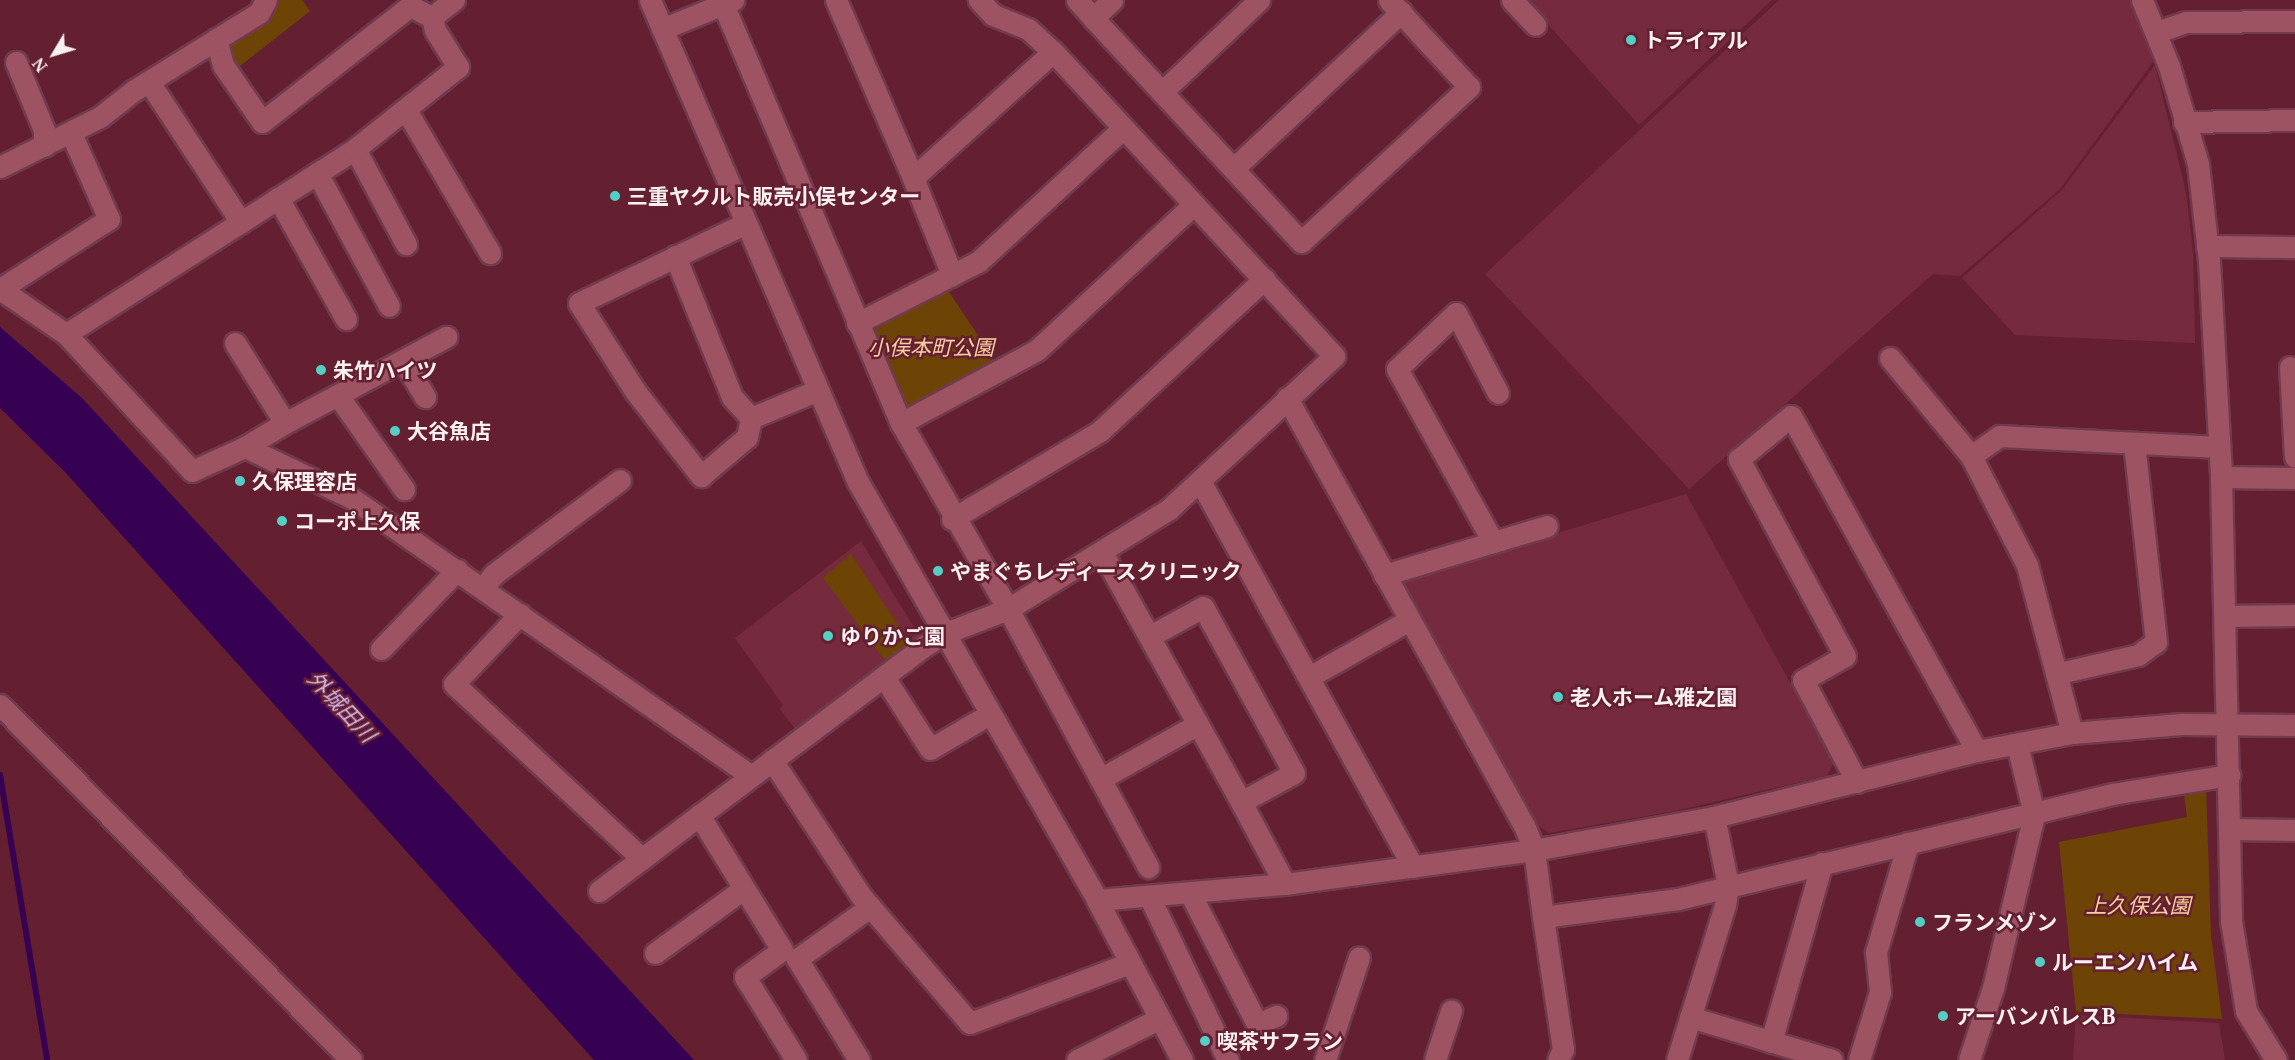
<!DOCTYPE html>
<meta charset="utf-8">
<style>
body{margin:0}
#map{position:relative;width:2295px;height:1060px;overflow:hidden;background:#642031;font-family:"Noto Serif","Noto Sans JP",serif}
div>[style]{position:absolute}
.built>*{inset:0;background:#752b3d}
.green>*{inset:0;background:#6e4406}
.water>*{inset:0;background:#360053}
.stream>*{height:6px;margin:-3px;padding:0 3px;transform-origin:3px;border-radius:3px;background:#360053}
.roads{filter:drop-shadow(2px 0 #703b4d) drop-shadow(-2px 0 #703b4d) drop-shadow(0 2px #703b4d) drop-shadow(0 -2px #703b4d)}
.minor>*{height:21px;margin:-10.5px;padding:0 10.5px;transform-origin:10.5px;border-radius:10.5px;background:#9d5362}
.dots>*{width:16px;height:16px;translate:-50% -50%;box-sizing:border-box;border:3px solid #642031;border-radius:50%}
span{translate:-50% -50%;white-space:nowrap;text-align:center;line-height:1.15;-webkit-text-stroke:5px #642031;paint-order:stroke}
.poi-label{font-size:21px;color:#f9f0f1;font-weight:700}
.left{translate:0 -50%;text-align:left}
.park-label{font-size:21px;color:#facf9f;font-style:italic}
.water-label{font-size:22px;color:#d3b7ec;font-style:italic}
.north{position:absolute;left:24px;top:24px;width:60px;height:60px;-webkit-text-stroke:4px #642031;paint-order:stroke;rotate:232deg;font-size:16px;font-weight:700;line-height:24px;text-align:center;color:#f9f0f1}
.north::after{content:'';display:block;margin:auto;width:21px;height:27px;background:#f9f0f1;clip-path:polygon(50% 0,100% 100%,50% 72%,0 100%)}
</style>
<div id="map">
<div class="built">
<div style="clip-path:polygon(1526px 0,1772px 0,1639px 125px)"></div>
<div style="clip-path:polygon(1779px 0,2132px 0,2153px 62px,2060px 189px,1960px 276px,1933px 274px,1689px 489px,1485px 274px)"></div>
<div style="clip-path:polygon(2155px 65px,2186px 192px,2193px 252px,2195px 343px,2015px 335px,1962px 278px,2062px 190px)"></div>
<div style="clip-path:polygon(1686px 494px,1834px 762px,1827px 776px,1675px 811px,1549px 833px,1534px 822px,1400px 581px)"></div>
<div style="clip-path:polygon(861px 541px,918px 634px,917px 642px,798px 733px,780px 709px,783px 705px,735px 638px)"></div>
<div style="clip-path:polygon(2076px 1015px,2219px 1023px,2225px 1060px,2073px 1060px)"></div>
</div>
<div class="green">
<div style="clip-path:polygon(276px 0,302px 0,310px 11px,236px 69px,229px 59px,232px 41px)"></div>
<div style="clip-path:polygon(947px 289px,996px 362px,911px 408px,901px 403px,870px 333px,879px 322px)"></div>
<div style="clip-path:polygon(851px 554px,910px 643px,886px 662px,823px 578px)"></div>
<div style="clip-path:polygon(2206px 785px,2211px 936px,2222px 1019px,2076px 1012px,2059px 842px,2187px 817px,2183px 788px)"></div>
</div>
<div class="water">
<div style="clip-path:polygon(0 327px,82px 398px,694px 1060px,594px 1060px,66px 473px,0 408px)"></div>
</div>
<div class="stream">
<div style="left:0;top:775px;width:289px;rotate:80.6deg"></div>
</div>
<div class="roads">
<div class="minor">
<div style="left:650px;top:0;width:525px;rotate:66.66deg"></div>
<div style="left:858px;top:482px;width:482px;rotate:60.2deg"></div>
<div style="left:1097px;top:900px;width:181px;rotate:62deg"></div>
<div style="left:836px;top:0;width:194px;rotate:66.6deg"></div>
<div style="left:913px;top:178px;width:188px;rotate:-42deg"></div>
<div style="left:1077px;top:0;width:24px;rotate:48deg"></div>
<div style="left:1093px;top:18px;width:26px;rotate:-43deg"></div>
<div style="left:1512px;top:0;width:34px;rotate:47deg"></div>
<div style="left:2142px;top:0;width:71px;rotate:67.8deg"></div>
<div style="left:2169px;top:66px;width:102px;rotate:73.5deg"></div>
<div style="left:2198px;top:164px;width:97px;rotate:83.5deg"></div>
<div style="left:2209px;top:260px;width:217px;rotate:86.8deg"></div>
<div style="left:2221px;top:477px;width:444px;rotate:88.7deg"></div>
<div style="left:2231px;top:921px;width:91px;rotate:80.5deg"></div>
<div style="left:2246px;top:1011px;width:57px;rotate:58.5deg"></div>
<div style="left:723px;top:4px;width:455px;rotate:67deg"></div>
<div style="left:901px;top:423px;width:215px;rotate:60.1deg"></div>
<div style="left:1008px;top:609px;width:294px;rotate:61.5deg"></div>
<div style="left:1093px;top:18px;width:306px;rotate:47.1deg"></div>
<div style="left:1301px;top:242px;width:229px;rotate:-42.7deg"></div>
<div style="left:1469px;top:87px;width:118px;rotate:-132.6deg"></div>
<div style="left:662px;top:29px;width:77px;rotate:-22.2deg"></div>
<div style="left:2157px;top:32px;width:31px;rotate:-19deg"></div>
<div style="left:2186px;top:22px;width:109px;rotate:-0.5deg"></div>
<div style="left:216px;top:39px;width:27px;rotate:75deg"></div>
<div style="left:223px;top:65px;width:69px;rotate:55.6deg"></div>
<div style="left:262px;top:122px;width:188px;rotate:-38.1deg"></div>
<div style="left:410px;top:6px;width:25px;rotate:27deg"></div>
<div style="left:16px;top:62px;width:74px;rotate:67.6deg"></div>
<div style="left:44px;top:130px;width:16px;rotate:90deg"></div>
<div style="left:149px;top:82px;width:168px;rotate:56.7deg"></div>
<div style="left:1162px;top:92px;width:134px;rotate:-43.5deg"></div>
<div style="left:406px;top:110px;width:166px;rotate:59.6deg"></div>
<div style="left:2184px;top:122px;width:111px;rotate:-1deg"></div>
<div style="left:71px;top:133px;width:94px;rotate:66.2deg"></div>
<div style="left:109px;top:219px;width:130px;rotate:147.3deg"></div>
<div style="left:0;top:289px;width:80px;rotate:34.3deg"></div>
<div style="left:66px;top:334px;width:186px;rotate:47.4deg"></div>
<div style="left:192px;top:471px;width:58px;rotate:-24.4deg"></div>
<div style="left:245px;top:447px;width:116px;rotate:25.5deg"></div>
<div style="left:350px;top:497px;width:489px;rotate:34.8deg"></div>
<div style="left:355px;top:149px;width:108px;rotate:61.8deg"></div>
<div style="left:0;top:167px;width:112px;rotate:-26.6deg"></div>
<div style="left:100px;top:117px;width:42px;rotate:-38.2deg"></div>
<div style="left:133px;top:91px;width:148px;rotate:-31.8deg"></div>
<div style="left:259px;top:13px;width:15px;rotate:-62deg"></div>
<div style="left:1234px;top:168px;width:229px;rotate:-43deg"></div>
<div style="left:317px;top:173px;width:151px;rotate:61.6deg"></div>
<div style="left:913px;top:178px;width:105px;rotate:68.1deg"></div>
<div style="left:278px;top:198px;width:139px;rotate:60.7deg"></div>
<div style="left:744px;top:224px;width:183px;rotate:154.4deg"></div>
<div style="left:579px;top:303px;width:104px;rotate:57.5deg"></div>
<div style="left:635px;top:391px;width:108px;rotate:52.2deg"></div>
<div style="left:701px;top:476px;width:60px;rotate:-40.3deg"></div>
<div style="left:747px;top:437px;width:19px;rotate:-78deg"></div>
<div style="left:751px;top:418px;width:70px;rotate:-22.6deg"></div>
<div style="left:2207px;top:246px;width:88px;rotate:0.7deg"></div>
<div style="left:675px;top:256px;width:152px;rotate:68deg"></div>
<div style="left:732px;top:397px;width:28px;rotate:48deg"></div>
<div style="left:857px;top:323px;width:136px;rotate:-26.8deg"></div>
<div style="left:978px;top:262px;width:197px;rotate:-42.7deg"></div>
<div style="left:66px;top:334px;width:343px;rotate:-32.6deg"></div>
<div style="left:355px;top:149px;width:132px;rotate:-38.5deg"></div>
<div style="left:458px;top:67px;width:44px;rotate:-121.9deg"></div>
<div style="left:435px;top:30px;width:13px;rotate:-103deg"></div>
<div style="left:432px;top:17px;width:28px;rotate:-38deg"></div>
<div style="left:235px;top:343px;width:94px;rotate:58deg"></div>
<div style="left:285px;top:423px;width:47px;rotate:149deg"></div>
<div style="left:1890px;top:358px;width:127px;rotate:50.4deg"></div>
<div style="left:1971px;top:456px;width:123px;rotate:62.8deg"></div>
<div style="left:2027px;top:565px;width:174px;rotate:75deg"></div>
<div style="left:404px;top:362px;width:41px;rotate:59deg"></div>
<div style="left:2290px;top:367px;width:90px;rotate:86.8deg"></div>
<div style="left:339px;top:397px;width:113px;rotate:54.8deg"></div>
<div style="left:1287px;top:398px;width:488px;rotate:61deg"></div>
<div style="left:1524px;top:825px;width:27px;rotate:68deg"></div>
<div style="left:1534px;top:850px;width:68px;rotate:82.3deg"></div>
<div style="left:1543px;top:917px;width:136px;rotate:-7.6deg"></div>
<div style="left:1678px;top:899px;width:447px;rotate:-13.6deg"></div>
<div style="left:2112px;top:794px;width:119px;rotate:-9.2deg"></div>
<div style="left:285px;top:423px;width:183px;rotate:-28.1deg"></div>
<div style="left:901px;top:423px;width:154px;rotate:-28.2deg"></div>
<div style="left:1037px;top:350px;width:214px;rotate:-42.9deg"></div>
<div style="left:1971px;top:456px;width:35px;rotate:-35deg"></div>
<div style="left:2000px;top:436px;width:219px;rotate:2.9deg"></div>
<div style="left:2221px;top:477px;width:74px;rotate:0.8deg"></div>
<div style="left:1200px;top:481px;width:441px;rotate:61.1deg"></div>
<div style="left:952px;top:519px;width:172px;rotate:-30.7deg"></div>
<div style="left:1100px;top:431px;width:224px;rotate:-42.8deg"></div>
<div style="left:1493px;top:542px;width:56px;rotate:-16.5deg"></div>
<div style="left:1102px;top:552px;width:286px;rotate:60.9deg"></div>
<div style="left:1241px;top:802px;width:60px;rotate:-28.7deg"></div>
<div style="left:1294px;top:773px;width:189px;rotate:-118.7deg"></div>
<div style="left:1203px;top:607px;width:60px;rotate:151.3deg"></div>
<div style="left:1384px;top:575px;width:114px;rotate:-16.8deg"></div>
<div style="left:1493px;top:542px;width:198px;rotate:-119deg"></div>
<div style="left:1397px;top:369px;width:81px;rotate:-43.5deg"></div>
<div style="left:1456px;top:313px;width:90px;rotate:62.3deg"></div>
<div style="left:483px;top:588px;width:18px;rotate:-52deg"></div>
<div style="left:494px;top:574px;width:157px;rotate:-36.7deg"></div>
<div style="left:520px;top:614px;width:96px;rotate:133.3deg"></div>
<div style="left:454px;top:684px;width:257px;rotate:42.9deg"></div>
<div style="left:2225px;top:616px;width:70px;rotate:-0.8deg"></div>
<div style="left:381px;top:649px;width:110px;rotate:-46.1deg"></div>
<div style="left:2059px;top:673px;width:81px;rotate:-12.8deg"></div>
<div style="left:2138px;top:655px;width:22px;rotate:-36deg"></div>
<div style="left:2156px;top:642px;width:200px;rotate:-96.3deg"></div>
<div style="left:884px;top:677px;width:85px;rotate:57.4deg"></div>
<div style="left:930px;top:749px;width:56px;rotate:-30.3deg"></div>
<div style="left:1309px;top:677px;width:115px;rotate:-29.7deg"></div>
<div style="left:0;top:705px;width:499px;rotate:45.3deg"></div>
<div style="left:772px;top:760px;width:163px;rotate:56.8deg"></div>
<div style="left:861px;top:896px;width:167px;rotate:49.4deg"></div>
<div style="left:970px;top:1023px;width:171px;rotate:-20.6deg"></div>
<div style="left:1100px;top:779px;width:112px;rotate:-29.3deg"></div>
<div style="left:1857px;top:782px;width:115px;rotate:-117.9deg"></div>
<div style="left:1803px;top:680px;width:48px;rotate:-29.7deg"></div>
<div style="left:1845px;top:656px;width:224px;rotate:-118.3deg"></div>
<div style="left:1739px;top:459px;width:67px;rotate:-39.6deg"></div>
<div style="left:1791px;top:416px;width:383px;rotate:61deg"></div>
<div style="left:1241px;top:802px;width:93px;rotate:61.8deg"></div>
<div style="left:699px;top:815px;width:158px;rotate:58.4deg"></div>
<div style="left:782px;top:950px;width:46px;rotate:143.9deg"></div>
<div style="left:745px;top:977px;width:97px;rotate:58.4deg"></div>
<div style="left:2230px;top:829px;width:65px;rotate:0.9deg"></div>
<div style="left:599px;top:891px;width:409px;rotate:-37deg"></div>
<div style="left:926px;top:645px;width:20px;rotate:-33deg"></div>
<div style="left:943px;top:634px;width:70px;rotate:-21deg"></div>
<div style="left:1008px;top:609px;width:190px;rotate:-31.8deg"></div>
<div style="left:1169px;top:509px;width:225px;rotate:-42.8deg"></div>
<div style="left:1334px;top:356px;width:414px;rotate:-132.7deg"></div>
<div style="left:1053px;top:52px;width:34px;rotate:-137deg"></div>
<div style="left:1028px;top:29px;width:38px;rotate:-158deg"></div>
<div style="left:993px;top:15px;width:21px;rotate:-133deg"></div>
<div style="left:1190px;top:893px;width:147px;rotate:62.9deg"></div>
<div style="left:1257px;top:1024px;width:21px;rotate:-23deg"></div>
<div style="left:1149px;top:896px;width:182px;rotate:64.3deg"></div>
<div style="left:1097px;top:900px;width:189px;rotate:-4.9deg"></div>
<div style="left:1285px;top:884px;width:251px;rotate:-7.8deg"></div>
<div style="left:1534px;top:850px;width:183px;rotate:-10.4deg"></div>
<div style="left:1714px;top:817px;width:271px;rotate:-14.1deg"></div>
<div style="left:1977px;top:751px;width:97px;rotate:-10.7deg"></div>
<div style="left:2072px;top:733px;width:110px;rotate:-4.7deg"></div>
<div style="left:2182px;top:724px;width:113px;rotate:0.5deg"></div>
<div style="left:1543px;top:917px;width:134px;rotate:81.4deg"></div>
<div style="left:1563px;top:1049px;width:12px;rotate:114deg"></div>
<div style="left:655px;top:953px;width:109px;rotate:-36deg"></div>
<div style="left:1690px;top:1017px;width:148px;rotate:16.8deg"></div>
<div style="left:1771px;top:1042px;width:186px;rotate:-74.1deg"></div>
<div style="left:859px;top:1060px;width:119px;rotate:-121.5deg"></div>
<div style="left:797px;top:959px;width:90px;rotate:-35.5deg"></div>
<div style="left:1077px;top:1060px;width:93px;rotate:-26.8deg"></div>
<div style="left:1325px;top:1060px;width:108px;rotate:-71.7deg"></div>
<div style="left:1435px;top:1060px;width:52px;rotate:-71.9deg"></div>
<div style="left:1677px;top:1060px;width:162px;rotate:-72.8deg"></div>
<div style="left:1725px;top:905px;width:20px;rotate:-81deg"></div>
<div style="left:1728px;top:885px;width:69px;rotate:-101.6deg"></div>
<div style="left:1859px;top:1060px;width:71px;rotate:-72.8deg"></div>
<div style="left:1880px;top:992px;width:40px;rotate:-95.7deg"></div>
<div style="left:1876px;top:952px;width:114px;rotate:-73.6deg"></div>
<div style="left:1969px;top:1060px;width:76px;rotate:-71.6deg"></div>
<div style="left:1993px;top:988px;width:179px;rotate:-76.7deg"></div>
<div style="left:2034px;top:814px;width:72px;rotate:-103.7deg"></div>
</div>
</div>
<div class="dots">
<div style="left:1631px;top:40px;background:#55cec5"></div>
<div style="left:615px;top:196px;background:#55cec5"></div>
<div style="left:321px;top:370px;background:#55cec5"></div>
<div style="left:395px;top:431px;background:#55cec5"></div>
<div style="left:240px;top:481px;background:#55cec5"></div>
<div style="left:282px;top:521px;background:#55cec5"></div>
<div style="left:938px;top:571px;background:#55cec5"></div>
<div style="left:828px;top:636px;background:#55cec5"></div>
<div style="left:1558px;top:697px;background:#55cec5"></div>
<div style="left:1920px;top:922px;background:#55cec5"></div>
<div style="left:2040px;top:962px;background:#55cec5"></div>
<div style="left:1943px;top:1016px;background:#55cec5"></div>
<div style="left:1205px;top:1041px;background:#55cec5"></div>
</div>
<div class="poi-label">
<span class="left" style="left:1643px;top:40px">トライアル</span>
<span class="left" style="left:627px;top:196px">三重ヤクルト販売小俣センター</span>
<span class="left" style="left:333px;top:370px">朱竹ハイツ</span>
<span class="left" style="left:407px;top:431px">大谷魚店</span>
<span class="left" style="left:252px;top:481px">久保理容店</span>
<span class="left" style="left:294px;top:521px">コーポ上久保</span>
<span class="left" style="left:950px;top:571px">やまぐちレディースクリニック</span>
<span class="left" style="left:840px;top:636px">ゆりかご園</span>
<span class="left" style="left:1570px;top:697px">老人ホーム雅之園</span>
<span class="left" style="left:1932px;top:922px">フランメゾン</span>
<span class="left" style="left:2052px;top:962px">ルーエンハイム</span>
<span class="left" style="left:1955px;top:1016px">アーバンパレスB</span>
<span class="left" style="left:1217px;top:1041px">喫茶サフラン</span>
</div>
<div class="park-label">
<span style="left:931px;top:347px">小俣本町公園</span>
<span style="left:2138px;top:905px">上久保公園</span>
</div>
<div class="water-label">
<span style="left:342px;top:706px;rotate:47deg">外城田川</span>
</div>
<div class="north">N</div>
</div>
